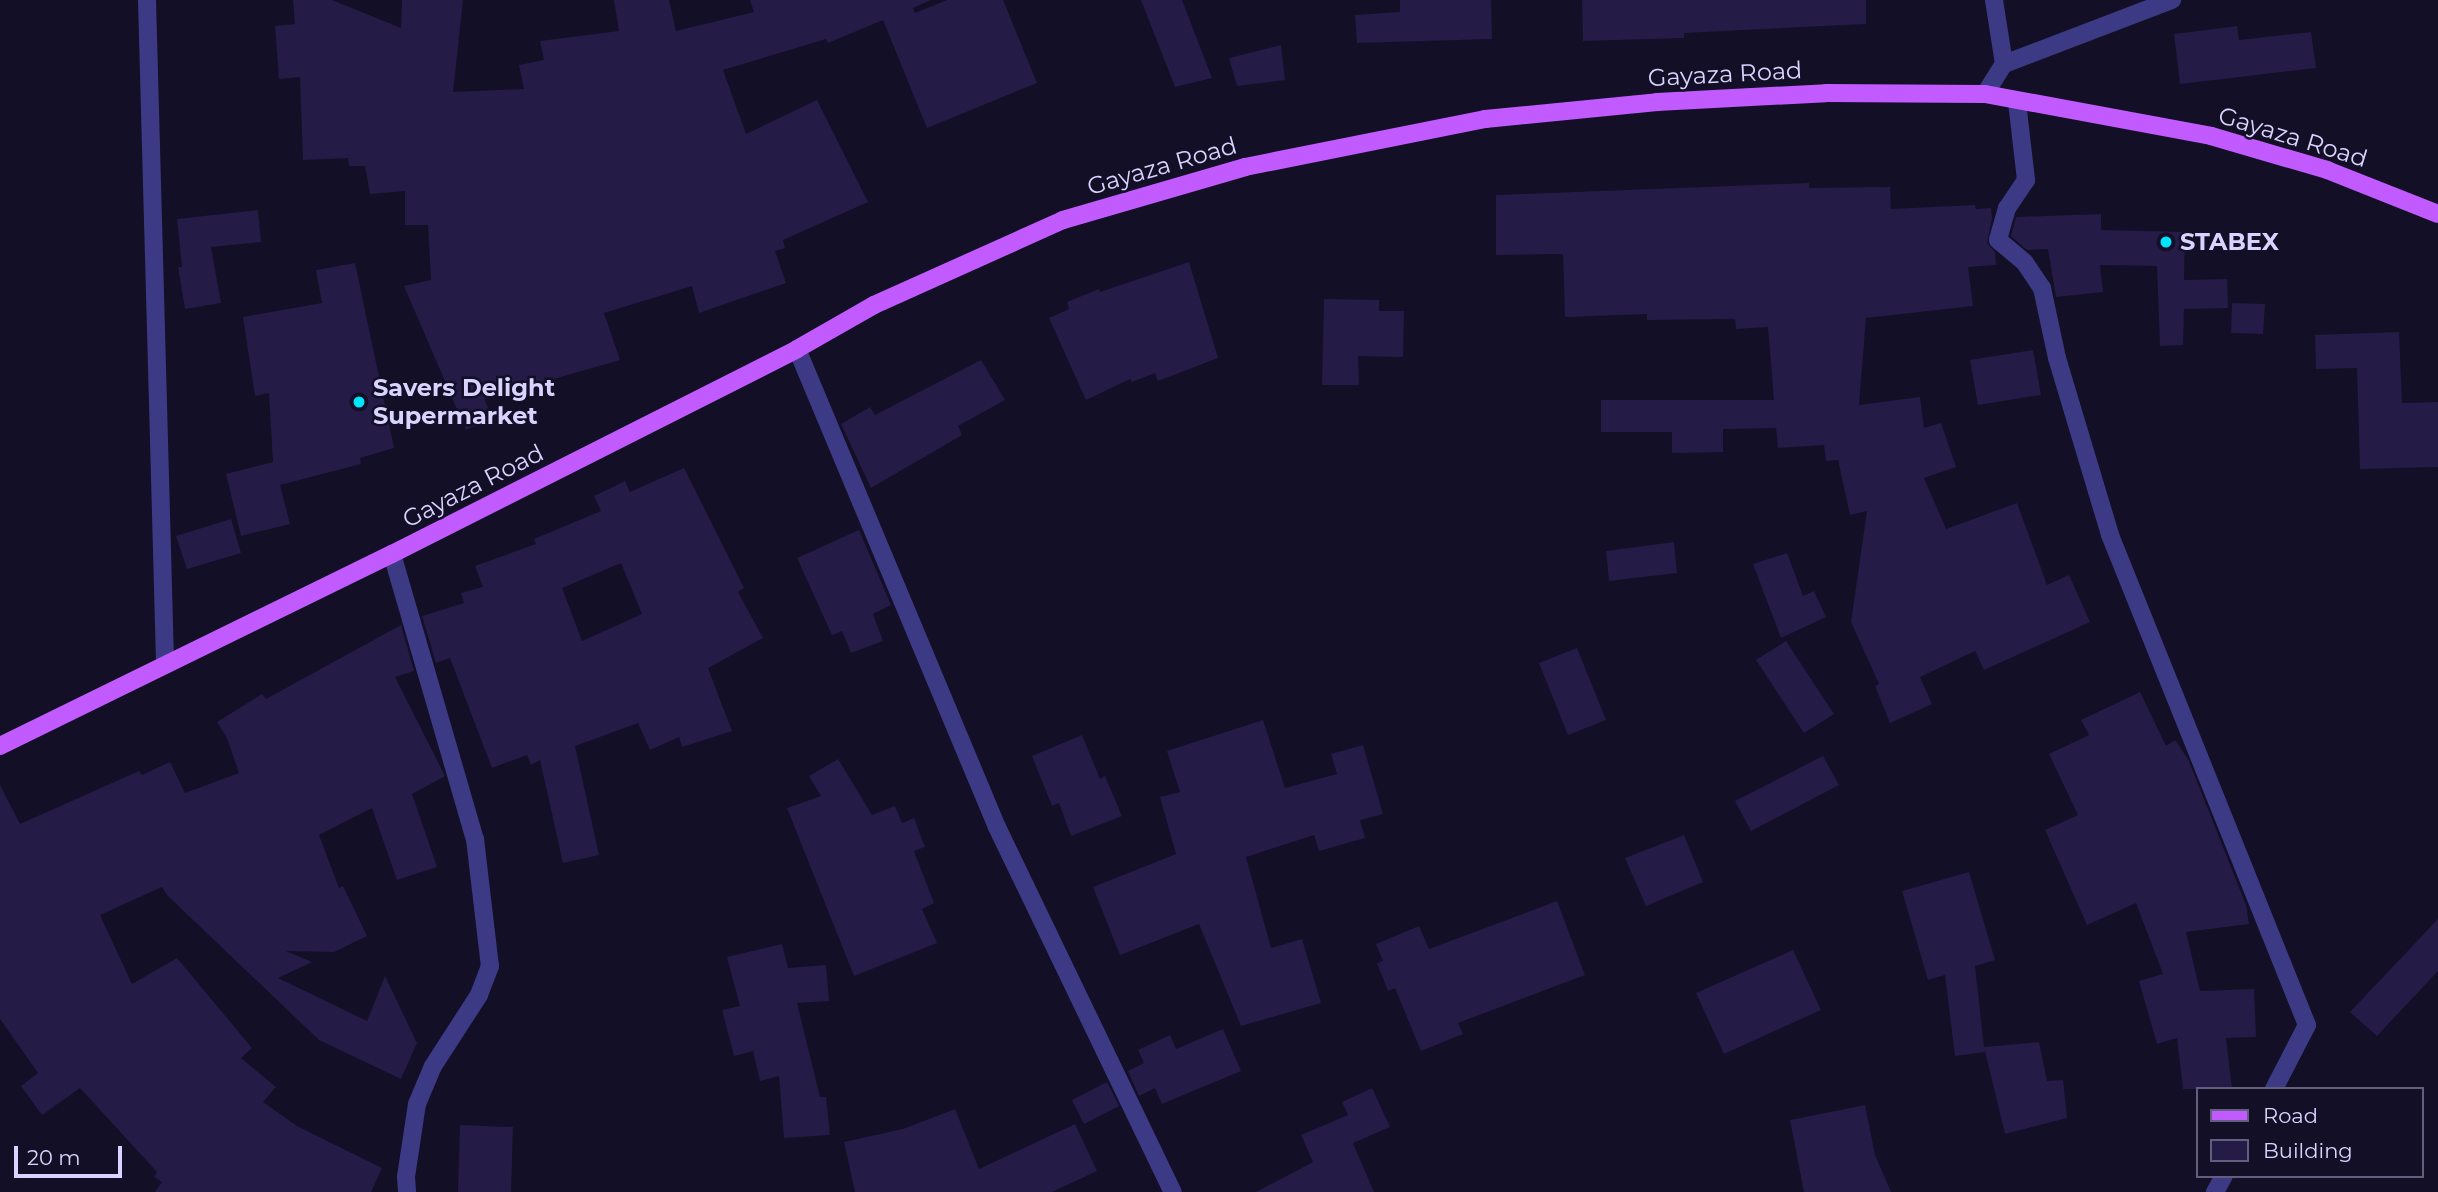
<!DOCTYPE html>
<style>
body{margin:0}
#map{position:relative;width:2438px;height:1192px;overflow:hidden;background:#130f26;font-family:Montserrat,sans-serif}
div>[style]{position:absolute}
.building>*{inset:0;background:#241b47}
.minor>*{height:18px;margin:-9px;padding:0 9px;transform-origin:9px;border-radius:9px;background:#3d3a85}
.primary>*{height:18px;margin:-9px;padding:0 9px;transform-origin:9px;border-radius:9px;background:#c25bff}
.dots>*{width:19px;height:19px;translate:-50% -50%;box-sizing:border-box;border:4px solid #130f26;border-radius:50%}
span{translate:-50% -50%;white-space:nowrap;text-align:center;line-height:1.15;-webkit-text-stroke:5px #130f26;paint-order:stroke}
.street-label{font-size:24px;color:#d9d4ff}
.poi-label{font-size:24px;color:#d9d4ff;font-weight:700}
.left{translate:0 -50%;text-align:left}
.legend{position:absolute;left:2196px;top:1087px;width:228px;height:91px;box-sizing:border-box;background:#130f26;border:2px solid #625e7d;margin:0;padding:9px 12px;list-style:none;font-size:21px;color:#d9d4ff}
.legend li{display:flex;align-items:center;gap:14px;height:35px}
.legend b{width:35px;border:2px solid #625e7d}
.scale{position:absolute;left:14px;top:1146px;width:108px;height:32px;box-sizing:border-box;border:4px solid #d9d4ff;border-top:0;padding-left:9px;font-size:21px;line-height:24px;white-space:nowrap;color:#d9d4ff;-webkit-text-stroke:5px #130f26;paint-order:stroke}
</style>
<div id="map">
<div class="building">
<div style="clip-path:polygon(293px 0,332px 0,401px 28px,402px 0,463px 0,453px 92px,524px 89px,519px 65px,544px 60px,540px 41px,619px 31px,614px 0,669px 0,676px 31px,754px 12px,750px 0,931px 0,913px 8px,915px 13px,947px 0,1003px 0,1037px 83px,927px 128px,883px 20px,828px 43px,826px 39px,723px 70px,746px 134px,817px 100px,868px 202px,783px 240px,785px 248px,775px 251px,786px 283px,699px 313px,692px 286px,604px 313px,620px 360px,484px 399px,493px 418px,466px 430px,404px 286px,431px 280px,428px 225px,405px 225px,405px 191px,370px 194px,365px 166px,349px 166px,348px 158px,303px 160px,300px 77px,279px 79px,275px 26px,295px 24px)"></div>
<div style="clip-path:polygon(1141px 0,1182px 0,1212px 78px,1175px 87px)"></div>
<div style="clip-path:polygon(1400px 0,1491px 0,1492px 39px,1357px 43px,1355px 15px,1400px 12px)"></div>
<div style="clip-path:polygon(1582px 0,1866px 0,1866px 24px,1684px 33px,1684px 38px,1583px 41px)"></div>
<div style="clip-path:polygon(2237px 26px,2239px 40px,2311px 32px,2316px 68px,2180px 84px,2174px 34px)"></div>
<div style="clip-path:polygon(1281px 45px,1285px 80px,1237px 86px,1229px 58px)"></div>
<div style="clip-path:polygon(1809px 183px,1809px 188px,1890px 187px,1891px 209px,1975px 205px,1976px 209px,1991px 208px,1992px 218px,1987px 243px,1995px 252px,1996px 265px,1968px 267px,1973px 306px,1866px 318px,1859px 405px,1920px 397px,1924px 428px,1941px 423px,1956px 467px,1924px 478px,1946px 529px,2017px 503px,2047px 585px,2069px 575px,2090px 622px,1984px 670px,1975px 651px,1920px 677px,1932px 704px,1890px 723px,1875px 686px,1879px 684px,1851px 622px,1867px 511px,1850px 515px,1838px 460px,1826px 461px,1824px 445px,1778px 448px,1776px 428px,1723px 429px,1723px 452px,1672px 453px,1672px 432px,1601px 432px,1601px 400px,1774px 400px,1768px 327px,1736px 329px,1735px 319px,1647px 320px,1647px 314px,1565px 317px,1563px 254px,1496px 255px,1496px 195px)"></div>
<div style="clip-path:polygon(258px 210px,261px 242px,211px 247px,221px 303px,185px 309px,178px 267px,182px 267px,177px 219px)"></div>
<div style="clip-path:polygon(2101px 214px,2101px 230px,2185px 232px,2184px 280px,2227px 279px,2228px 308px,2184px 309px,2183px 345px,2160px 346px,2157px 266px,2100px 265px,2103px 292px,2056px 297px,2048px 249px,2027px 250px,2011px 236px,2016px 217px)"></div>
<div style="clip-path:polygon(1189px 262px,1218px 358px,1158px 381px,1155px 373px,1132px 382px,1130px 379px,1086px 400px,1049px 318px,1069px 309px,1067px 302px,1099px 289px,1100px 292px)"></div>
<div style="clip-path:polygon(355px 263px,394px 448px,360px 458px,361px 464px,280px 485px,290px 524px,241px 536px,226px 474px,273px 462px,269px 393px,255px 396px,243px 317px,322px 303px,316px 270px)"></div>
<div style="clip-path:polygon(1324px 299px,1379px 300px,1379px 311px,1404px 311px,1403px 357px,1358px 356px,1359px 385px,1322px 385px)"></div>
<div style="clip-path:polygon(2232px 303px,2265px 304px,2263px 334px,2231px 333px)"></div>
<div style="clip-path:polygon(2399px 332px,2402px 403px,2438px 402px,2438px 467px,2360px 469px,2357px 368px,2316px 369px,2315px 335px)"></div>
<div style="clip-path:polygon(2033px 350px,2041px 395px,1978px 405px,1970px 360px)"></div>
<div style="clip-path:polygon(981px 360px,1005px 400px,958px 426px,962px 435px,871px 488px,841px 424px,870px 407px,875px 415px)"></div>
<div style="clip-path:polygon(evenodd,684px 468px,744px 588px,738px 592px,763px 638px,708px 668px,732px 731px,682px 747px,679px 737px,650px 750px,638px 723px,575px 746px,599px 855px,563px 863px,540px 760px,531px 765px,527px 755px,492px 768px,450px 658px,436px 663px,422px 616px,464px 603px,461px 593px,483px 587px,475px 566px,536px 544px,534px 539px,601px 511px,594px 496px,625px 481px,630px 492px,684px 468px,621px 563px,642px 614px,582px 641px,562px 588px,621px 563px)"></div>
<div style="clip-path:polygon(231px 519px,241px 553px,187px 569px,176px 536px)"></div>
<div style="clip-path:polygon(859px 530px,891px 605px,873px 614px,883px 641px,851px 653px,842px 631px,832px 635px,797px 558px)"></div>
<div style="clip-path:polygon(1674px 542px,1677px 573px,1609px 581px,1606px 551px)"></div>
<div style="clip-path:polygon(1787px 553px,1803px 596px,1814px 591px,1826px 617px,1781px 638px,1753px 564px)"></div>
<div style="clip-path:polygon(401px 625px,414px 671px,395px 677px,445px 776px,412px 794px,437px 867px,397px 880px,372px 808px,319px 835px,339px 888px,343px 886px,367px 936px,334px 952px,286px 951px,312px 962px,278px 978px,367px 1021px,385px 976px,417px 1043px,401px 1079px,319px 1040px,167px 895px,162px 887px,100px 915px,132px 984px,177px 958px,252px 1048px,241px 1058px,276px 1087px,263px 1102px,297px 1126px,382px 1168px,371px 1192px,155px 1192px,162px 1182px,154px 1177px,157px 1172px,80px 1088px,42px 1115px,21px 1086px,38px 1073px,0 1019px,0 785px,20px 824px,139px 771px,142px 775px,170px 762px,185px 793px,239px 773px,227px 738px,217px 722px,262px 694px,266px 699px)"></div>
<div style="clip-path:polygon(1786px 641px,1834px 714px,1804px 733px,1756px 660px)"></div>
<div style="clip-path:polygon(1577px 648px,1606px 720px,1568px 735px,1539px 663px)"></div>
<div style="clip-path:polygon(2140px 692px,2166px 746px,2175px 740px,2188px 759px,2246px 905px,2249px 924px,2186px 932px,2200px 991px,2254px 989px,2256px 1037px,2226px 1038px,2232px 1089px,2183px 1089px,2177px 1038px,2157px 1044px,2139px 981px,2163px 974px,2136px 903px,2087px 925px,2045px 830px,2078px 815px,2049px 754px,2089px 735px,2081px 720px)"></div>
<div style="clip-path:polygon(1263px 720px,1285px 788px,1337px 774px,1331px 754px,1363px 745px,1383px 814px,1360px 820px,1365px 838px,1319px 851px,1314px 835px,1246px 857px,1271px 948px,1302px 939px,1321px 1003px,1241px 1026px,1199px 924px,1120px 955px,1093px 887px,1176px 854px,1160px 797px,1180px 792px,1167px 751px)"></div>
<div style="clip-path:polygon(1082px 735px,1100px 779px,1105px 776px,1122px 816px,1071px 836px,1059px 803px,1052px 806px,1032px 756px)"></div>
<div style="clip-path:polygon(1823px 756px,1839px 785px,1751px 831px,1735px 801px)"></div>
<div style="clip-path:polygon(838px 759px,872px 815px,895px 806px,902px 823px,914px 818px,925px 847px,914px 851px,934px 903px,922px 909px,937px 943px,854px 976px,787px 808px,821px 796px,809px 776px)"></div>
<div style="clip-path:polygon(1684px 835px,1703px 882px,1646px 906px,1625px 858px)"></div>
<div style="clip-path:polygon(1969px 872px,1995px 960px,1975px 966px,1984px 1047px,2039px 1042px,2047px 1081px,2063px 1080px,2067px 1118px,2005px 1134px,1984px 1047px,1985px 1052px,1955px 1056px,1945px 975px,1928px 980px,1902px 891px)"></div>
<div style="clip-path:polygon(1557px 901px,1585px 975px,1458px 1023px,1463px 1034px,1421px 1051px,1395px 988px,1388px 991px,1377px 963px,1383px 961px,1376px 944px,1419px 926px,1429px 949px)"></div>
<div style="clip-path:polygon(2438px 919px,2438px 971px,2377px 1036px,2350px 1012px)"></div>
<div style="clip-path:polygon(782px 944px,788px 968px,826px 965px,829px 1001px,797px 1003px,820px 1097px,826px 1097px,830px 1135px,784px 1138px,779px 1076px,760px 1081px,753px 1051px,734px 1056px,722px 1010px,740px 1006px,727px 957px)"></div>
<div style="clip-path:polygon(1793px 950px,1821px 1010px,1724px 1054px,1696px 993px)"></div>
<div style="clip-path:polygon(1223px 1029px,1241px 1071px,1162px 1104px,1155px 1088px,1139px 1096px,1128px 1071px,1144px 1063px,1138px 1050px,1170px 1035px,1176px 1049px)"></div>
<div style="clip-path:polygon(1107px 1082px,1119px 1106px,1084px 1124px,1072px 1100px)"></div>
<div style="clip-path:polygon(1372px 1088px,1390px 1127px,1353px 1143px,1374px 1192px,1256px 1192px,1313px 1162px,1301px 1135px,1348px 1115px,1342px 1102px)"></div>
<div style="clip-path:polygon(1865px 1105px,1875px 1155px,1891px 1192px,1804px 1192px,1790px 1120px)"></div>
<div style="clip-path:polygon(955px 1109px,979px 1169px,1075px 1124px,1097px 1171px,1052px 1192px,855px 1192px,844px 1142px,903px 1129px)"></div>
<div style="clip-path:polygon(460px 1125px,513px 1127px,511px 1192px,458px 1192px)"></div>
</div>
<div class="minor">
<div style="left:147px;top:0;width:663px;rotate:88.44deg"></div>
<div style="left:1994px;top:0;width:65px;rotate:81.1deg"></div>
<div style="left:1985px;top:94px;width:36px;rotate:-58deg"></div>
<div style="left:2004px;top:64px;width:180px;rotate:-20.9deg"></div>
<div style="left:2017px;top:102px;width:79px;rotate:83.4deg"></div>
<div style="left:2026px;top:180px;width:34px;rotate:124deg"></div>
<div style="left:2007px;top:208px;width:33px;rotate:106deg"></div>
<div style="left:1998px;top:240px;width:35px;rotate:40deg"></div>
<div style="left:2025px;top:263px;width:30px;rotate:56deg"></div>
<div style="left:2042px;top:288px;width:72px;rotate:77.9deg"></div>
<div style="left:2057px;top:358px;width:185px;rotate:73.3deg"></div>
<div style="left:2110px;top:535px;width:528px;rotate:68.1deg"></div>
<div style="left:2307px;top:1025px;width:72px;rotate:117.3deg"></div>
<div style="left:797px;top:349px;width:518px;rotate:67.3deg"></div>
<div style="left:997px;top:827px;width:405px;rotate:64.3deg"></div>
<div style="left:392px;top:554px;width:297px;rotate:73.8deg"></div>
<div style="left:475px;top:839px;width:128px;rotate:83.3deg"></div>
<div style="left:490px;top:966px;width:31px;rotate:111deg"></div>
<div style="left:479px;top:995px;width:85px;rotate:122.9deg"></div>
<div style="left:433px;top:1066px;width:41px;rotate:112.8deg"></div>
<div style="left:417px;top:1104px;width:74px;rotate:98.6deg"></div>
<div style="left:406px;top:1177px;width:15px;rotate:86deg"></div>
<div style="left:2215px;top:1192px;width:18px;rotate:-61deg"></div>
</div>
<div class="primary">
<div style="left:0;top:746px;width:436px;rotate:-26.1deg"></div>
<div style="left:392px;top:554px;width:454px;rotate:-26.8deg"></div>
<div style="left:797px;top:349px;width:89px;rotate:-29.7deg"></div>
<div style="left:874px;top:305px;width:207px;rotate:-24.2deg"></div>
<div style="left:1063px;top:220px;width:190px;rotate:-16.2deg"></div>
<div style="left:1245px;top:167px;width:245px;rotate:-11.3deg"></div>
<div style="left:1485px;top:119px;width:173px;rotate:-5.6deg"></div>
<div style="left:1657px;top:102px;width:169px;rotate:-3deg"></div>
<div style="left:1826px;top:93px;width:159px;rotate:0.4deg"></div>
<div style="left:1985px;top:94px;width:230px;rotate:10.5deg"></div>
<div style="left:2211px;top:136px;width:121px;rotate:16.3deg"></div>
<div style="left:2327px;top:170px;width:119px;rotate:21.6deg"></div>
</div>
<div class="dots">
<div style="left:2166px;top:242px;background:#00e5ff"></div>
<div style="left:359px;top:402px;background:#00e5ff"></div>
</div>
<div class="street-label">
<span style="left:1725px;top:74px;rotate:-3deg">Gayaza Road</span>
<span style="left:2293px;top:137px;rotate:17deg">Gayaza Road</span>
<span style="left:1162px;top:166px;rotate:-16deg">Gayaza Road</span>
<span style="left:473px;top:486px;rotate:-27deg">Gayaza Road</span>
</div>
<div class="poi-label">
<span class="left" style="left:2180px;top:242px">STABEX</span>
<span class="left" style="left:373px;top:402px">Savers Delight<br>Supermarket</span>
</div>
<ul class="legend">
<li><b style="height:9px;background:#c25bff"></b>Road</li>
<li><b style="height:19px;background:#241b47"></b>Building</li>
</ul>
<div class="scale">20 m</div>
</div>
